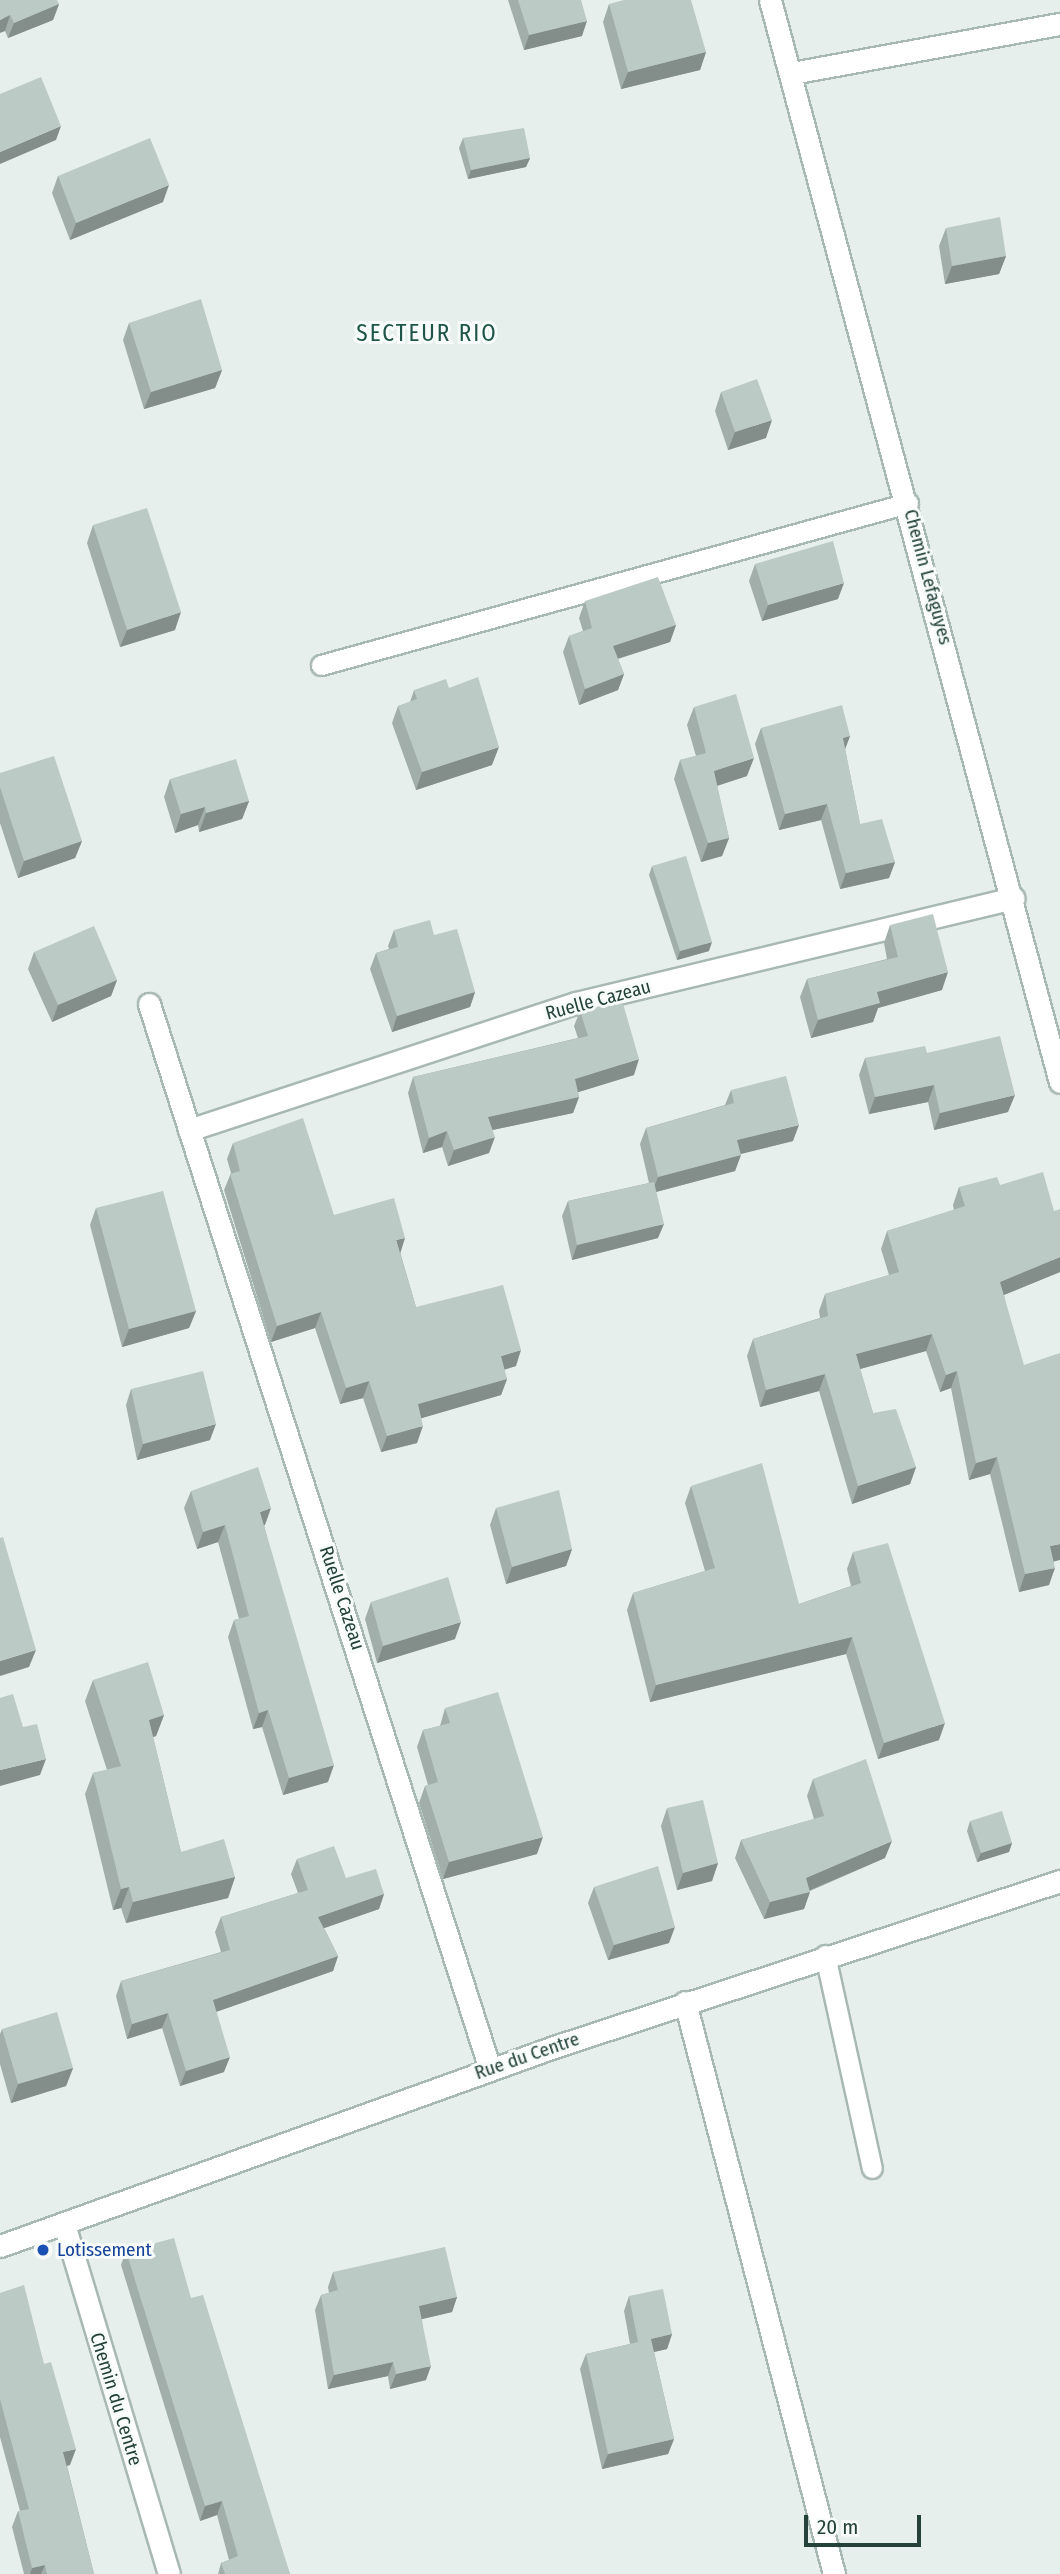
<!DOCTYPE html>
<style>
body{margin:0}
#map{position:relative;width:1060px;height:2574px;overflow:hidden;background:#e6efeb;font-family:"Fira Sans Condensed",sans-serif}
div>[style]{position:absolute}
.roads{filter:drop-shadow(2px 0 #a8b8b2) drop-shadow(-2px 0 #a8b8b2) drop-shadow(0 2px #a8b8b2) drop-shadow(0 -2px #a8b8b2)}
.lane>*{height:19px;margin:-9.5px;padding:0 9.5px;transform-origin:9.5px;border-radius:9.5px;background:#fff}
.street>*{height:21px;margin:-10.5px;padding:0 10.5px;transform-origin:10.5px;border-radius:10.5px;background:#fff}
.secondary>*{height:21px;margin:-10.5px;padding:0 10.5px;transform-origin:10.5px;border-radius:10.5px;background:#fff}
.wall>*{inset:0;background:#a1aea9}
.shaded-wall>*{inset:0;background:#838d89}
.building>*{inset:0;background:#bbcac4}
.dots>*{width:19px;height:19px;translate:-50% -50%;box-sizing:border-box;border:4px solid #f7fbf9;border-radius:50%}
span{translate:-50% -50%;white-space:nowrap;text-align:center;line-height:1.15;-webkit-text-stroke:6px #f7fbf9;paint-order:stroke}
.street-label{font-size:19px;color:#24423a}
.transit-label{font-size:19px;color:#164399}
.left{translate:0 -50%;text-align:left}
.quarter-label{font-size:23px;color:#1f5548;letter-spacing:2px}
.scale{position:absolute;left:804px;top:2515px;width:117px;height:32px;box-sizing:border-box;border:4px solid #24423a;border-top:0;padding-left:9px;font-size:21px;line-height:24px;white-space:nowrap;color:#24423a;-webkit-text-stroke:5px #f7fbf9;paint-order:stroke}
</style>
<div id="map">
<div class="roads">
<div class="lane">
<div style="left:321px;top:665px;width:609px;rotate:-15.43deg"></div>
<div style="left:825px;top:1955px;width:218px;rotate:77.6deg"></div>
</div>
<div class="street">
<div style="left:792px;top:73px;width:272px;rotate:-10.4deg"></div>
<div style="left:149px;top:1004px;width:1118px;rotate:72.25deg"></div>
<div style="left:189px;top:1130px;width:407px;rotate:-18.2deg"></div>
<div style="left:576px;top:1003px;width:450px;rotate:-13.5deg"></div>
<div style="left:685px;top:2002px;width:591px;rotate:75.4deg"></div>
<div style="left:64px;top:2224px;width:365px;rotate:73.3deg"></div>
</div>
<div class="secondary">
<div style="left:770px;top:0;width:1120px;rotate:75deg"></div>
<div style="left:0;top:2246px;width:589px;rotate:-19.76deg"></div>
<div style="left:554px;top:2047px;width:533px;rotate:-18.16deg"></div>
</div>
</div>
<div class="wall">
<div style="clip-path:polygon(0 0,59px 4px,53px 20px,8px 38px,5px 31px)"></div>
<div style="clip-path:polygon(508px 0,581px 0,582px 36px,524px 50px)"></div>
<div style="clip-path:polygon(609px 4px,706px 52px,700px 70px,621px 89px,603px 22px)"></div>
<div style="clip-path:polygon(463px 138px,530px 158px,526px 167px,468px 179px,459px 148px)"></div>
<div style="clip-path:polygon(58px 176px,163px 202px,70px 240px,52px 193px)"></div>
<div style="clip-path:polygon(946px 228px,1006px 256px,999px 274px,945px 284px,939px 246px)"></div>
<div style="clip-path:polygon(129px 323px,222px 370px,215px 388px,144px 409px,123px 340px)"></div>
<div style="clip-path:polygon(721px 392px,766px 438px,728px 450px,715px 411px)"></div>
<div style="clip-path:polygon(93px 525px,175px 630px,120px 647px,87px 543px)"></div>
<div style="clip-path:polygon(755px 564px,838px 599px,762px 621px,749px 581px)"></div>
<div style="clip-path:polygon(585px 601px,676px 625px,670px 642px,618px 659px,624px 674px,618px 690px,579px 705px,563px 652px,569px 636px,583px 631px,579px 618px)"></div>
<div style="clip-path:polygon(449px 688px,492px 765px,416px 790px,392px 723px,398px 706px,410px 702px,414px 690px)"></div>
<div style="clip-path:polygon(694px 707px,747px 776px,717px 786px,729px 838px,722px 856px,701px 862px,674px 779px,680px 760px,696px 756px,687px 725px)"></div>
<div style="clip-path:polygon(761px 728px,850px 736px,845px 749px,860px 824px,895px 862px,889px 878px,840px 889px,821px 820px,779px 830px,755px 744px)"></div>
<div style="clip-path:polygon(0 773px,82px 841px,75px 858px,18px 878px,0 823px)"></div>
<div style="clip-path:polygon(170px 779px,249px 801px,242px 819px,199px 832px,198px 825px,175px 833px,164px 797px)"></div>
<div style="clip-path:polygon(652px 866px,709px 951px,677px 960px,649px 875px)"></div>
<div style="clip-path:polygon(890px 925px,942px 990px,878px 1008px,873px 1022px,811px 1038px,800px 997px,807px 979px,887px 959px,884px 943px)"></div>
<div style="clip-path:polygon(394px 930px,475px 992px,470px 1007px,392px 1032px,370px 969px,376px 953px,389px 949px,388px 946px)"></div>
<div style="clip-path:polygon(34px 952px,117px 980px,111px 996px,52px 1022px,28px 969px)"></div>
<div style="clip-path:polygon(580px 1011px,634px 1075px,578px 1092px,579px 1097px,573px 1113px,492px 1130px,489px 1153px,448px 1166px,442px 1147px,423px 1153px,408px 1093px,413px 1077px,578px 1038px,574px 1026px)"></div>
<div style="clip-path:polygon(927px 1053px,1008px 1112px,934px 1130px,928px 1102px,869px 1114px,859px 1075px,865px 1058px)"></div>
<div style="clip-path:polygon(731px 1090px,793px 1141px,741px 1154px,735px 1171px,656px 1192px,658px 1238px,572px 1260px,562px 1216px,568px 1201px,649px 1183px,640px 1144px,646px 1128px,725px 1105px)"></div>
<div style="clip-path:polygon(233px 1143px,334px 1215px,400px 1252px,416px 1307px,516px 1366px,504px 1370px,507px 1379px,501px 1395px,421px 1418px,417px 1443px,381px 1452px,363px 1398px,340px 1404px,315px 1328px,271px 1342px,224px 1190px,231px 1173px,227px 1159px)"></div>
<div style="clip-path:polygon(1000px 1185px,1060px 1272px,1004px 1295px,1054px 1561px,1049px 1585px,1019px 1592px,990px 1474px,969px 1480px,951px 1388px,940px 1392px,926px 1351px,860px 1369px,873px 1413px,916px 1467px,910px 1484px,852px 1504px,819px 1391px,760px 1407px,747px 1356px,753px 1339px,820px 1318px,819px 1311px,825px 1294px,889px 1275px,881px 1249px,887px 1231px,954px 1210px,953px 1205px,959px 1187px)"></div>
<div style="clip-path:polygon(96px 1208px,196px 1311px,189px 1328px,122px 1347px,90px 1225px)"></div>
<div style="clip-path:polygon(131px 1389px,210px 1440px,137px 1460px,126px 1405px)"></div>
<div style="clip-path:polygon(691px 1486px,799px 1604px,851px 1586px,847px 1569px,853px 1552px,939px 1740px,878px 1759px,846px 1654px,650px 1702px,627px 1610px,633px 1593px,705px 1571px,685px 1503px)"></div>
<div style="clip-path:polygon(191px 1491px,265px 1525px,264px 1525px,328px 1782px,283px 1795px,262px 1727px,253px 1729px,228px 1637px,234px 1620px,239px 1619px,218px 1542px,197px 1549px,184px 1508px)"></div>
<div style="clip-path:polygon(496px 1508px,572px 1549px,566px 1566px,506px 1584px,490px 1525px)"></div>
<div style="clip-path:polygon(371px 1602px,455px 1639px,377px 1663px,365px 1619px)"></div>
<div style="clip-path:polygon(93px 1680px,164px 1715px,156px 1736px,153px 1737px,181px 1852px,235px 1877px,228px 1898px,126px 1923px,121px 1908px,113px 1910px,85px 1794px,93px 1773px,107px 1770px,85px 1701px)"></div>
<div style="clip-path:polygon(445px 1708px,537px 1854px,443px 1879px,419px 1803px,425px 1786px,428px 1785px,417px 1747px,423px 1730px,440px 1726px)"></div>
<div style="clip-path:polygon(813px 1779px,885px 1858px,810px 1891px,804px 1909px,764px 1919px,735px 1858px,741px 1840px,814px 1819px,807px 1796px)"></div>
<div style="clip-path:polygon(667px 1808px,718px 1863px,712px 1881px,677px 1890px,661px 1826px)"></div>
<div style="clip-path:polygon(970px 1821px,1012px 1843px,1009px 1852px,977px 1862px,967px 1831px)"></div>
<div style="clip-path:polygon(297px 1859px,384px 1894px,379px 1909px,324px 1928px,338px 1956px,333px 1971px,216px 2012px,224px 2072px,180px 2086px,162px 2028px,127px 2039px,116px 1996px,121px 1981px,221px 1952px,215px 1932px,221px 1917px,298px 1893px,291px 1874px)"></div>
<div style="clip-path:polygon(594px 1887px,669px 1943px,608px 1960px,588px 1903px)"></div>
<div style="clip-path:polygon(2px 2029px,73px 2068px,66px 2086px,11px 2103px,0 2064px,0 2034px)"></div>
<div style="clip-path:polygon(126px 2251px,191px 2298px,290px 2574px,218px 2574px,221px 2563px,229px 2560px,217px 2515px,200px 2521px,121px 2265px)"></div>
<div style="clip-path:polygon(333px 2272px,457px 2297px,452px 2312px,422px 2319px,426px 2380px,390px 2389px,388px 2376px,328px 2389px,315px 2310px,321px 2295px,329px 2293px,328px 2287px)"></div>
<div style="clip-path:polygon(0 2293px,44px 2364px,70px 2465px,67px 2466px,94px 2574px,24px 2574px,12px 2527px,18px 2511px,20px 2511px,0 2437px)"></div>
<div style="clip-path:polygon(629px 2296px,672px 2334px,667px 2349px,654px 2352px,674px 2439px,668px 2454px,602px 2469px,580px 2369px,586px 2354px,630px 2344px,624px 2311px)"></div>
</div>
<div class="shaded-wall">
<div style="clip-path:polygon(59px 4px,53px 20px,8px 38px,14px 23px)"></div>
<div style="clip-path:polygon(10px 15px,5px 31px,0 33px,0 20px)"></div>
<div style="clip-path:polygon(587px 21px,582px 36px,524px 50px,529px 35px)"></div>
<div style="clip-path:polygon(706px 52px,700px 70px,621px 89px,628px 72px)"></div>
<div style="clip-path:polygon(61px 126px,56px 140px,0 164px,0 152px)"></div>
<div style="clip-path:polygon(530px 158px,526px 167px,468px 179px,471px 170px)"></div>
<div style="clip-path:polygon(169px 185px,163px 202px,70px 240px,76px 223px)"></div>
<div style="clip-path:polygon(1006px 256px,999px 274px,945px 284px,952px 266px)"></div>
<div style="clip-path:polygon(222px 370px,215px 388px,144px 409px,151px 392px)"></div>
<div style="clip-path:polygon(772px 420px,766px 438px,728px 450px,735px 432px)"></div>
<div style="clip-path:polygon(844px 583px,838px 599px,762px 621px,768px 605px)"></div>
<div style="clip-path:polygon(181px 612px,175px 630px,120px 647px,127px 630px)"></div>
<div style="clip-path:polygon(676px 625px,670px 642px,607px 662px,613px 646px)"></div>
<div style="clip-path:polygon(624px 674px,618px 690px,579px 705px,585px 689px)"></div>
<div style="clip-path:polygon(850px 736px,844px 752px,843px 738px)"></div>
<div style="clip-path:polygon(499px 747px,492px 765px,416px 790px,422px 772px)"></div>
<div style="clip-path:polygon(754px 758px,747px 776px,707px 789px,714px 771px)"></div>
<div style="clip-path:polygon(249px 801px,242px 819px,199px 832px,206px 813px)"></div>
<div style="clip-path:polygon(827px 804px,821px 820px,779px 830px,785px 814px)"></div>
<div style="clip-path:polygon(205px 807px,198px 825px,175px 833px,181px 814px)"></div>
<div style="clip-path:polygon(729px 838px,722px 856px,701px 862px,708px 843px)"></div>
<div style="clip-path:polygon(82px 841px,75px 858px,18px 878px,24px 861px)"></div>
<div style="clip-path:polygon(895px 862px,889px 878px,840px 889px,846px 873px)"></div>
<div style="clip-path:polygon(712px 942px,709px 951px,677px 960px,680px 951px)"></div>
<div style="clip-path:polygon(948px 972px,942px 990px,878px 1008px,873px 1022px,811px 1038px,818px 1020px,877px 992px)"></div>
<div style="clip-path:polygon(117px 980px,111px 996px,52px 1022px,58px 1005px)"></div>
<div style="clip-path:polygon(475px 992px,470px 1007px,392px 1032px,397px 1016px)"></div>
<div style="clip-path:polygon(639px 1059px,634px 1075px,569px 1095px,575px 1079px)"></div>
<div style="clip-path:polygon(934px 1085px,928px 1102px,869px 1114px,875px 1097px)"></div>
<div style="clip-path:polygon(1015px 1095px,1008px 1112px,934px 1130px,940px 1113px)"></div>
<div style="clip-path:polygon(579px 1097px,573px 1113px,483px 1132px,488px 1117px)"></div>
<div style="clip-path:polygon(799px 1125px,793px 1141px,732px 1156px,737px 1140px)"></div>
<div style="clip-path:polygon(447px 1131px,442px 1147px,423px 1153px,429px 1138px)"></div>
<div style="clip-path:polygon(495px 1137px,489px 1153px,448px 1166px,454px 1150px)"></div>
<div style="clip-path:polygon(741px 1155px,735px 1171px,652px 1193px,658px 1177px)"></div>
<div style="clip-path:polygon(664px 1224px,658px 1238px,572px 1260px,577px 1245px)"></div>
<div style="clip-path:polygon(405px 1238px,400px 1254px,396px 1240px)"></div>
<div style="clip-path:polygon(1060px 1257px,1060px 1272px,994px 1299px,1000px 1282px)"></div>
<div style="clip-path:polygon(196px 1311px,189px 1328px,122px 1347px,129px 1329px)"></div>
<div style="clip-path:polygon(321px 1312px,315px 1328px,271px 1342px,277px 1326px)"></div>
<div style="clip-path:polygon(932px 1334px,926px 1351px,849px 1372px,856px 1354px)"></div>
<div style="clip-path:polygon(521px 1350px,516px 1366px,495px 1372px,501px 1356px)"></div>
<div style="clip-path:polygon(957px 1371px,951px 1388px,940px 1392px,946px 1375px)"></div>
<div style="clip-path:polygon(825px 1374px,819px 1391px,760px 1407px,766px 1390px)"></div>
<div style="clip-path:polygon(507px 1379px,501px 1395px,412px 1421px,418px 1404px)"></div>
<div style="clip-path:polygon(369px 1381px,363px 1398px,340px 1404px,346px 1388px)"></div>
<div style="clip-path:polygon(216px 1424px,210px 1440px,137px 1460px,143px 1444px)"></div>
<div style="clip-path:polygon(423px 1426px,417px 1443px,381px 1452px,387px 1436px)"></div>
<div style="clip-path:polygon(997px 1457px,990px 1474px,969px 1480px,976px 1463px)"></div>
<div style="clip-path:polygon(916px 1467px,910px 1484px,852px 1504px,858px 1486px)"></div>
<div style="clip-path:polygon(271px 1508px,265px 1525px,254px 1529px,260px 1512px)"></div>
<div style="clip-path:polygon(225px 1525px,218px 1542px,197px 1549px,203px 1532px)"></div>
<div style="clip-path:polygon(1060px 1544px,1060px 1560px,1044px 1564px,1050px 1546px)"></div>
<div style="clip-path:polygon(572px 1549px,566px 1566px,506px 1584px,512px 1567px)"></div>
<div style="clip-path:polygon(1055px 1568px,1049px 1585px,1019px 1592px,1025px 1574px)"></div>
<div style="clip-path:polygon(461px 1622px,455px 1639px,377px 1663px,383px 1646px)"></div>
<div style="clip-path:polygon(852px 1637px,846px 1654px,650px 1702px,656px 1685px)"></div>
<div style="clip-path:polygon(36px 1650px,29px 1667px,0 1676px,0 1661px)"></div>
<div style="clip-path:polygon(268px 1710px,262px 1727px,253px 1729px,259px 1713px)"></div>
<div style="clip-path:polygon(164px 1715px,156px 1736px,141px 1741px,149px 1720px)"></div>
<div style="clip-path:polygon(945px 1723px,939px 1740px,878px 1759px,884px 1743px)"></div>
<div style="clip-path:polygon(46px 1759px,40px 1775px,0 1786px,0 1770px)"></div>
<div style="clip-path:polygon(334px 1765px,328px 1782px,283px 1795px,289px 1778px)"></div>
<div style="clip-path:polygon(543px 1837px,537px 1854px,443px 1879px,449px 1862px)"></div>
<div style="clip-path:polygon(892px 1841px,885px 1858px,803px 1893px,810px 1892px,804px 1909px,764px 1919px,770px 1902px,806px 1878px)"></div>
<div style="clip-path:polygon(1012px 1843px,1009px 1852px,977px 1862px,981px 1853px)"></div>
<div style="clip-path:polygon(718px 1863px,712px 1881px,677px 1890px,683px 1873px)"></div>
<div style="clip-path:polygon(235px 1877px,228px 1898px,126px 1923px,133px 1902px)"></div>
<div style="clip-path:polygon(129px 1887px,121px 1908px,113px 1910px,121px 1889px)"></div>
<div style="clip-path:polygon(384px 1894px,379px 1909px,313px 1932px,318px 1917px)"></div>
<div style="clip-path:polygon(675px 1927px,669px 1943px,608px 1960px,614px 1945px)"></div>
<div style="clip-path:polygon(338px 1956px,333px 1971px,207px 2015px,213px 2000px)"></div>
<div style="clip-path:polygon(168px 2013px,162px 2028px,127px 2039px,132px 2024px)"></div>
<div style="clip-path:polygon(230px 2057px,224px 2072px,180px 2086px,186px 2071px)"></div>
<div style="clip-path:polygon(73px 2068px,66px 2086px,11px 2103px,18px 2084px)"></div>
<div style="clip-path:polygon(457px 2297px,452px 2312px,414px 2321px,419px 2306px)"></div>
<div style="clip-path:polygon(672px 2334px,667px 2349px,645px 2354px,651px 2339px)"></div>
<div style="clip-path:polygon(393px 2362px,388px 2376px,328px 2389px,334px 2375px)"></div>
<div style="clip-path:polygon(431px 2366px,426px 2380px,390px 2389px,396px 2374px)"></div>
<div style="clip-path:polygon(674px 2439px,668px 2454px,602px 2469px,608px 2454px)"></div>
<div style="clip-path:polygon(76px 2449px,70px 2465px,57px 2468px,63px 2452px)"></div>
<div style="clip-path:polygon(222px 2501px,217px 2515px,200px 2521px,205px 2506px)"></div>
<div style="clip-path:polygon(45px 2565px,41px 2574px,30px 2574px,32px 2568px)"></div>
</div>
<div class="building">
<div style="clip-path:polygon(0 0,57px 0,59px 4px,14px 23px,10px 15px,0 20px)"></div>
<div style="clip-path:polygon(518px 0,581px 0,587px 21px,529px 35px)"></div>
<div style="clip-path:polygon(624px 0,691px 0,706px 52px,628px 72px,609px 4px)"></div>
<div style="clip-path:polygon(41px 77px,61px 126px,0 152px,0 94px)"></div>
<div style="clip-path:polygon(524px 128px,530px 158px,471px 170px,463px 138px)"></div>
<div style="clip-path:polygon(150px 138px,169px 185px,76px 223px,58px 176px)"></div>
<div style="clip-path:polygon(1000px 217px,1006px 256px,952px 266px,946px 228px)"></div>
<div style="clip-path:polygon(201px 299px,222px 370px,151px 392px,129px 323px)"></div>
<div style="clip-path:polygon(757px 379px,772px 420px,735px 432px,721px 392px)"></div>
<div style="clip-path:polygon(147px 508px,181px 612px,127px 630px,93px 525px)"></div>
<div style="clip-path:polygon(833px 541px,844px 583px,768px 605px,755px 564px)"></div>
<div style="clip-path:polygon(658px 577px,676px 625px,613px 646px,624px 674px,585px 689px,569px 636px,592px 628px,585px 601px)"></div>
<div style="clip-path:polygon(478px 677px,499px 747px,422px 772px,398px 706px,417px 699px,414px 690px,446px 679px,449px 688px)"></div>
<div style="clip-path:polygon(736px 694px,754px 758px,714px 771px,729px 838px,708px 843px,680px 760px,706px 753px,694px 707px)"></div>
<div style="clip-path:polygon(842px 705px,850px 736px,843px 738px,860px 824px,882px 819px,895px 862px,846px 873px,827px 804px,785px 814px,761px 728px)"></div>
<div style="clip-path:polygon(54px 756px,82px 841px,24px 861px,0 787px,0 773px)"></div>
<div style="clip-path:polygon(236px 759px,249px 801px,206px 813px,205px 807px,181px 814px,170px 779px)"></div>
<div style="clip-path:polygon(686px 856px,712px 942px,680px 951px,652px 866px)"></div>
<div style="clip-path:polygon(933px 914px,948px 972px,877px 992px,880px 1003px,818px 1020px,807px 979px,898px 957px,890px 925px)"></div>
<div style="clip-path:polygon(430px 920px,434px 935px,457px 929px,475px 992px,397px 1016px,376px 953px,398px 947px,394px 930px)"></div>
<div style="clip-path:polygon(94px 926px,117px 980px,58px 1005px,34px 952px)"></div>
<div style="clip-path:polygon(622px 1000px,639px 1059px,575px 1079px,579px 1097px,488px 1117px,495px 1137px,454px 1150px,447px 1131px,429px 1138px,413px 1077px,588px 1036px,580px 1011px)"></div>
<div style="clip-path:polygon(1000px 1036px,1015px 1095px,940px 1113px,934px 1085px,875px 1097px,865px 1058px,925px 1046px,927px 1053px)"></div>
<div style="clip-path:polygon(786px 1076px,799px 1125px,737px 1140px,741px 1155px,658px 1177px,646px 1128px,734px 1103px,731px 1090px)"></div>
<div style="clip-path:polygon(303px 1118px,334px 1215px,394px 1198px,405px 1238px,396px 1240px,416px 1307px,503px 1285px,521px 1350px,501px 1356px,507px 1379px,418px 1404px,423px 1426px,387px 1436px,369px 1381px,346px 1388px,321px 1312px,277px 1326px,230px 1174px,240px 1171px,233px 1143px)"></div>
<div style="clip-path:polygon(1043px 1172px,1054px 1211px,1060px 1209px,1060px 1257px,1000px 1282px,1024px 1365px,1060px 1353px,1060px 1544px,1050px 1546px,1055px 1568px,1025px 1574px,997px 1457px,976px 1463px,957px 1371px,946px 1375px,932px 1334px,856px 1354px,873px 1413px,896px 1409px,916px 1467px,858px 1486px,825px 1374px,766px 1390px,753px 1339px,828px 1316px,825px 1294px,899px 1272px,887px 1231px,965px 1206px,959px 1187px,997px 1177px,1000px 1185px)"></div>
<div style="clip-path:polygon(654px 1182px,664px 1224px,577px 1245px,568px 1201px)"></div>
<div style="clip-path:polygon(163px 1191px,196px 1311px,129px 1329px,96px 1208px)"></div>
<div style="clip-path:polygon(203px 1371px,216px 1424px,143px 1444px,131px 1389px)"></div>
<div style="clip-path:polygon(762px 1463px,799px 1604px,861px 1583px,853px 1552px,888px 1543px,945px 1723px,884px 1743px,852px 1637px,656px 1685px,633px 1593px,715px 1568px,691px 1486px)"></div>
<div style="clip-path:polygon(258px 1467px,271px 1508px,260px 1512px,334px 1765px,289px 1778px,268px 1710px,259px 1713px,234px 1620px,249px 1616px,225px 1525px,203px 1532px,191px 1491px)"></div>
<div style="clip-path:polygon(559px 1490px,572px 1549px,512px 1567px,496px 1508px)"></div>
<div style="clip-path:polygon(3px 1537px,36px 1650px,0 1661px,0 1538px)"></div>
<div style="clip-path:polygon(448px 1577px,461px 1622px,383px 1646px,371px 1602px)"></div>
<div style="clip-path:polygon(148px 1662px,164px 1715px,149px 1720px,181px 1852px,224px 1839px,235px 1877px,133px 1902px,129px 1887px,121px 1889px,93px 1773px,121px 1766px,93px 1680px)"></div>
<div style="clip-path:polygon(498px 1692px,543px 1837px,449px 1862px,425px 1786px,438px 1782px,423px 1730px,450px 1723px,445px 1708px)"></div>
<div style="clip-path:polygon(13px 1694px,23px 1727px,37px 1724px,46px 1759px,0 1770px,0 1698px)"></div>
<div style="clip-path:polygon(866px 1759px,892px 1841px,806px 1878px,810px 1892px,770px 1902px,741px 1840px,824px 1816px,813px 1779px)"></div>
<div style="clip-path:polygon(703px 1800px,718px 1863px,683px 1873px,667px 1808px)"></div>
<div style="clip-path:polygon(1002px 1811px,1012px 1843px,981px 1853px,970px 1821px)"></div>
<div style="clip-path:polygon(334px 1846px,346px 1878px,376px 1869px,384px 1894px,318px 1917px,338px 1956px,213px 2000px,230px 2057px,186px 2071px,168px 2013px,132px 2024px,121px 1981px,230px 1950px,221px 1917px,308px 1890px,297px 1859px)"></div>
<div style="clip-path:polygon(658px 1866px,675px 1927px,614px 1945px,594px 1887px)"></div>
<div style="clip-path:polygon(57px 2012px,73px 2068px,18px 2084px,2px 2029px)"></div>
<div style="clip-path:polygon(174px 2238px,191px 2298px,203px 2295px,290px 2574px,225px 2574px,221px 2563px,238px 2556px,222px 2501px,205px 2506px,126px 2251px)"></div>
<div style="clip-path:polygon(445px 2247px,457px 2297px,419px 2306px,431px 2366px,396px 2374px,393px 2362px,334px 2375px,321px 2295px,338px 2290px,333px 2272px)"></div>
<div style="clip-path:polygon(24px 2285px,44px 2364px,51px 2362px,76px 2449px,63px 2452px,94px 2574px,47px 2574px,45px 2565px,32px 2568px,18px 2511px,29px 2509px,0 2399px,0 2293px)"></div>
<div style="clip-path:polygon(663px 2289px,672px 2334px,651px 2339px,674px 2439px,608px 2454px,586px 2354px,638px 2342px,629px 2296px)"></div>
</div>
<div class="dots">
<div style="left:43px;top:2250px;background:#1a4fb4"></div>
</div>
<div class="street-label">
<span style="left:928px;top:577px;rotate:75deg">Chemin Lefaguyes</span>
<span style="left:598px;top:1000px;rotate:-15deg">Ruelle Cazeau</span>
<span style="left:342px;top:1598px;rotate:72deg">Ruelle Cazeau</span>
<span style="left:527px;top:2056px;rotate:-19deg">Rue du Centre</span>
<span style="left:116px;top:2399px;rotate:73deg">Chemin du Centre</span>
</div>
<div class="transit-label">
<span class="left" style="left:57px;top:2250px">Lotissement</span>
</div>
<div class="quarter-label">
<span style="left:427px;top:333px">SECTEUR RIO</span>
</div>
<div class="scale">20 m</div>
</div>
